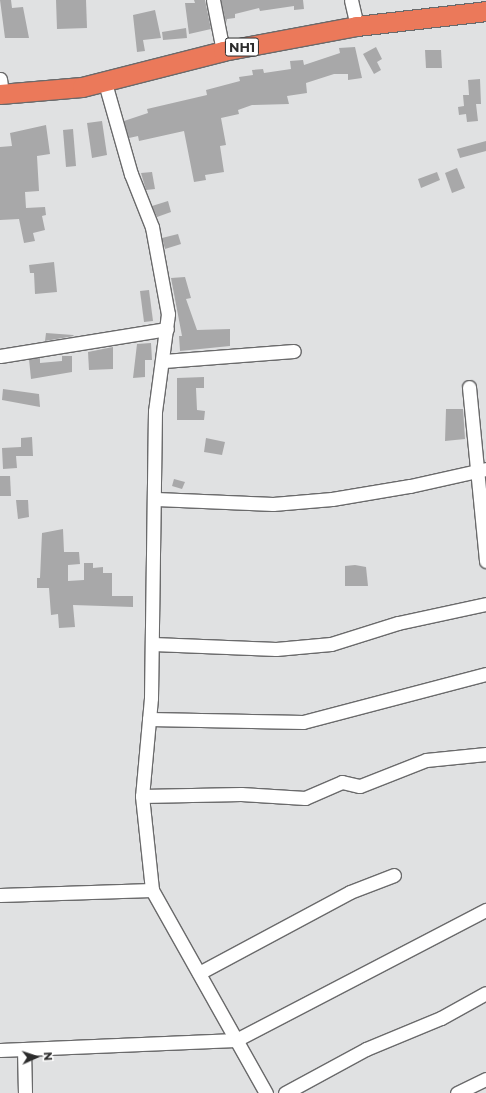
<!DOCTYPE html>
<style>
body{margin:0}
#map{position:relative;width:486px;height:1093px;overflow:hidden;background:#e0e1e2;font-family:Montserrat,sans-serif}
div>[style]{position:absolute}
.building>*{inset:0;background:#a8a8a9}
.roads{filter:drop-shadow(1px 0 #6a6a6b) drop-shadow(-1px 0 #6a6a6b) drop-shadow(0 1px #6a6a6b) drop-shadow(0 -1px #6a6a6b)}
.minor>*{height:13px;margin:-6.5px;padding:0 6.5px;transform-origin:6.5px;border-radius:6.5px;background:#fff}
.highway>*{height:19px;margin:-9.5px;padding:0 9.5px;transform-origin:9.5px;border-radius:9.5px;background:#eb795a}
span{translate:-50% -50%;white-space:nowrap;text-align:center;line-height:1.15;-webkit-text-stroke:3.5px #fff;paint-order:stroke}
.shield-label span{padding:1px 3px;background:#fff;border:1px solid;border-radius:3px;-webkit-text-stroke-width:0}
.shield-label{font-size:13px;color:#2c2c2c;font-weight:700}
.north{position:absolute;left:16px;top:1037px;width:40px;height:40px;-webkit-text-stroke:3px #fff;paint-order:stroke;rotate:87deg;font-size:11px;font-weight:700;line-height:16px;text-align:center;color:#2c2c2c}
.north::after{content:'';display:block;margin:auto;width:14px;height:18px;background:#2c2c2c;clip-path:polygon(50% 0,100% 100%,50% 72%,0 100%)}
</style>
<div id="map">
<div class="building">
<div style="clip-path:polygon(0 0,11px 0,12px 8px,23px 7px,29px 38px,5px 38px)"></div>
<div style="clip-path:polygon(56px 0,86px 0,87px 28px,57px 29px)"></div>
<div style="clip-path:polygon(194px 0,205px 0,211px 29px,189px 34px,185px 3px,195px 3px)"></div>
<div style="clip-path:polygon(221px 0,303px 0,304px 9px,294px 10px,294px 6px,260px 11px,259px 8px,235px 14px,235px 18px,227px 19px,226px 23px)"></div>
<div style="clip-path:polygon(155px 10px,161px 38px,143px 40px,145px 51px,137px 52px,133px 15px)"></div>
<div style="clip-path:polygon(186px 28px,187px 38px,163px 40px,162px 32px)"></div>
<div style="clip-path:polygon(355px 47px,362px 78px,348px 80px,348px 74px,334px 74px,306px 83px,307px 93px,287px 96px,289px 104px,252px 105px,238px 110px,239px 114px,221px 118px,226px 145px,220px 146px,224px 172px,205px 175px,206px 180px,194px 182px,184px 131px,139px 141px,138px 136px,129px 138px,124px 121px,148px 113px,147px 109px,207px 95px,206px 90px,240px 81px,239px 77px,253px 75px,252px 70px,263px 69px,264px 73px,291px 69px,290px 61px,303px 60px,304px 65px,340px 53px,339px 48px)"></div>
<div style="clip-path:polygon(376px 47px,382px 59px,377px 62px,381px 70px,374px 74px,363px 54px)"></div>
<div style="clip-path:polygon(425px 50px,441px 50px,442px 68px,426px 68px)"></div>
<div style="clip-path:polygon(480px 79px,481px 104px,476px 104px,478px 121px,467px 122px,466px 114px,459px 115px,458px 107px,464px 106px,463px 95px,469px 95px,468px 80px)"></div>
<div style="clip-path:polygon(102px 121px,107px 155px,92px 158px,87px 123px)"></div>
<div style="clip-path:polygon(46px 125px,50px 154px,37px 156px,39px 191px,25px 192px,26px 208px,45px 207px,46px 215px,42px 216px,45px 230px,33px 233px,35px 241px,24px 243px,19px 219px,0 220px,0 147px,12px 146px,10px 133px)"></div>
<div style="clip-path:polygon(73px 129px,76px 166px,66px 167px,63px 130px)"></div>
<div style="clip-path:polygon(486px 141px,486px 151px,460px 158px,457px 149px)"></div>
<div style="clip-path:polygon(457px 168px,465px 188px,452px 193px,445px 173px)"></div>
<div style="clip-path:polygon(152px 172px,155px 189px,146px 190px,141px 173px)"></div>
<div style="clip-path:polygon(437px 172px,440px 180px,421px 188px,418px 179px)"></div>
<div style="clip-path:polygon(168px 201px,171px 212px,157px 217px,152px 206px)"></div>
<div style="clip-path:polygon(178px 234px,181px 244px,165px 249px,162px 238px)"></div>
<div style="clip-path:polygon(54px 262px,57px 292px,35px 294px,34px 273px,30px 273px,29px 265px)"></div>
<div style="clip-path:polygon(185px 277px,191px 298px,186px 299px,197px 330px,230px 329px,230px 346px,180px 351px,179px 336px,182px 336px,171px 278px)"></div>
<div style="clip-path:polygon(149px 290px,153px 321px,144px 322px,140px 291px)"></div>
<div style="clip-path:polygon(46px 333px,73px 335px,74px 336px,45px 341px)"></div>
<div style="clip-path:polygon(151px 343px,152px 360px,145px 360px,145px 377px,133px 378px,137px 344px)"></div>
<div style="clip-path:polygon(113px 347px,113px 369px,89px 370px,88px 352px)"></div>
<div style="clip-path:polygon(62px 356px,72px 356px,72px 372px,31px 379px,29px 359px,40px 358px,40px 363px,62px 361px)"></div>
<div style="clip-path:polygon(204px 377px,204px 388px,196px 388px,197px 410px,205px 411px,204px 420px,177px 420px,177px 378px)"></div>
<div style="clip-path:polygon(3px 389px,39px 394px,40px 407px,2px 400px)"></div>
<div style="clip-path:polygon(446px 409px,463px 409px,465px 439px,445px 441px)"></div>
<div style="clip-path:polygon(32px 437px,33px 456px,16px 456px,17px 468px,3px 469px,2px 448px,21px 447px,21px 438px)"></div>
<div style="clip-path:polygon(206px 438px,225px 442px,222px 455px,204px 452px)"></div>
<div style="clip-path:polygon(0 476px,10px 476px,11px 496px,0 496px)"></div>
<div style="clip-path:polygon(174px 479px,185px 482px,182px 489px,172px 486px)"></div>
<div style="clip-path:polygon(16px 500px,28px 500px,29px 517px,18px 519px)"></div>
<div style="clip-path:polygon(63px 529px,64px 552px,79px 552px,80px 564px,68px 565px,68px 581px,84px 580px,84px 563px,93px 563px,93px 568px,103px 567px,103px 573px,112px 573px,112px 596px,133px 596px,133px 607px,73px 605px,75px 627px,59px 628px,58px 614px,51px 615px,49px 588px,37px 588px,37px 578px,40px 578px,42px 533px)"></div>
<div style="clip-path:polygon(355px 565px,366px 567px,368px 586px,345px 586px,345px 566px)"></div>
</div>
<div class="roads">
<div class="minor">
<div style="left:213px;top:0;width:52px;rotate:78.9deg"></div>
<div style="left:351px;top:0;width:27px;rotate:77deg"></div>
<div style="left:0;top:79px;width:15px;rotate:82deg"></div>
<div style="left:105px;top:83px;width:95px;rotate:74.1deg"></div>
<div style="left:131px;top:174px;width:57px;rotate:68.4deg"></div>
<div style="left:152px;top:227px;width:88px;rotate:79.6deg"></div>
<div style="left:168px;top:314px;width:98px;rotate:97.6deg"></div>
<div style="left:155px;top:411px;width:287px;rotate:90.8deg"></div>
<div style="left:151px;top:698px;width:98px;rotate:95.2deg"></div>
<div style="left:142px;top:796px;width:95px;rotate:83.9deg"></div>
<div style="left:152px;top:890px;width:233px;rotate:60.7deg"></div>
<div style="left:0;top:356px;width:169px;rotate:-9.2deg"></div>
<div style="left:164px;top:361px;width:130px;rotate:-4.4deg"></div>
<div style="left:469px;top:387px;width:175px;rotate:84.4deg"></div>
<div style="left:156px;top:499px;width:117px;rotate:2.4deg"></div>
<div style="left:273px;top:504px;width:59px;rotate:-4.8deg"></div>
<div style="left:332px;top:499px;width:79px;rotate:-9.5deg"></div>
<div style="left:410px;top:486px;width:78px;rotate:-12.6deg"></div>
<div style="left:153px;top:644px;width:123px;rotate:2.3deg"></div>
<div style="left:276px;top:649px;width:55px;rotate:-5.2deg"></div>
<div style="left:331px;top:644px;width:70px;rotate:-17.4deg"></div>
<div style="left:398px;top:623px;width:90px;rotate:-12.2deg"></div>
<div style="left:149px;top:719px;width:154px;rotate:1.1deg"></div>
<div style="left:303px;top:722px;width:189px;rotate:-14.7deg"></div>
<div style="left:142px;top:796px;width:99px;rotate:-1.2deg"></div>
<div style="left:241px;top:794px;width:64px;rotate:3.6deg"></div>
<div style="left:305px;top:798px;width:40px;rotate:-23.4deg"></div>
<div style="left:342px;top:782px;width:18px;rotate:13deg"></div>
<div style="left:360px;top:786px;width:71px;rotate:-21.5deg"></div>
<div style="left:426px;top:760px;width:60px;rotate:-5.7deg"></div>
<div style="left:0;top:895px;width:152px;rotate:-1.9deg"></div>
<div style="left:199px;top:973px;width:171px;rotate:-28.2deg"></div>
<div style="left:350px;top:892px;width:47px;rotate:-21.1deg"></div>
<div style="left:24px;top:1049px;width:44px;rotate:88.7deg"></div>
<div style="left:0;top:1050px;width:236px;rotate:-2.4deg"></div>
<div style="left:236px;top:1040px;width:282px;rotate:-27.5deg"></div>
<div style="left:285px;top:1093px;width:92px;rotate:-28.5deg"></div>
<div style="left:366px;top:1049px;width:81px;rotate:-22.5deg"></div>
<div style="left:441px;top:1018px;width:51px;rotate:-29.1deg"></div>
<div style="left:457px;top:1093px;width:32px;rotate:-26deg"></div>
</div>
<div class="highway">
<div style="left:0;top:94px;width:82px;rotate:-4.9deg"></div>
<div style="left:82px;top:87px;width:146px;rotate:-14.3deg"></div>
<div style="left:223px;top:51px;width:136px;rotate:-10.6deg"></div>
<div style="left:357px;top:26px;width:130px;rotate:-6.6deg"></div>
</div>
</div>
<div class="shield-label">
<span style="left:242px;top:47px">NH1</span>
</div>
<div class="north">N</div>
</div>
